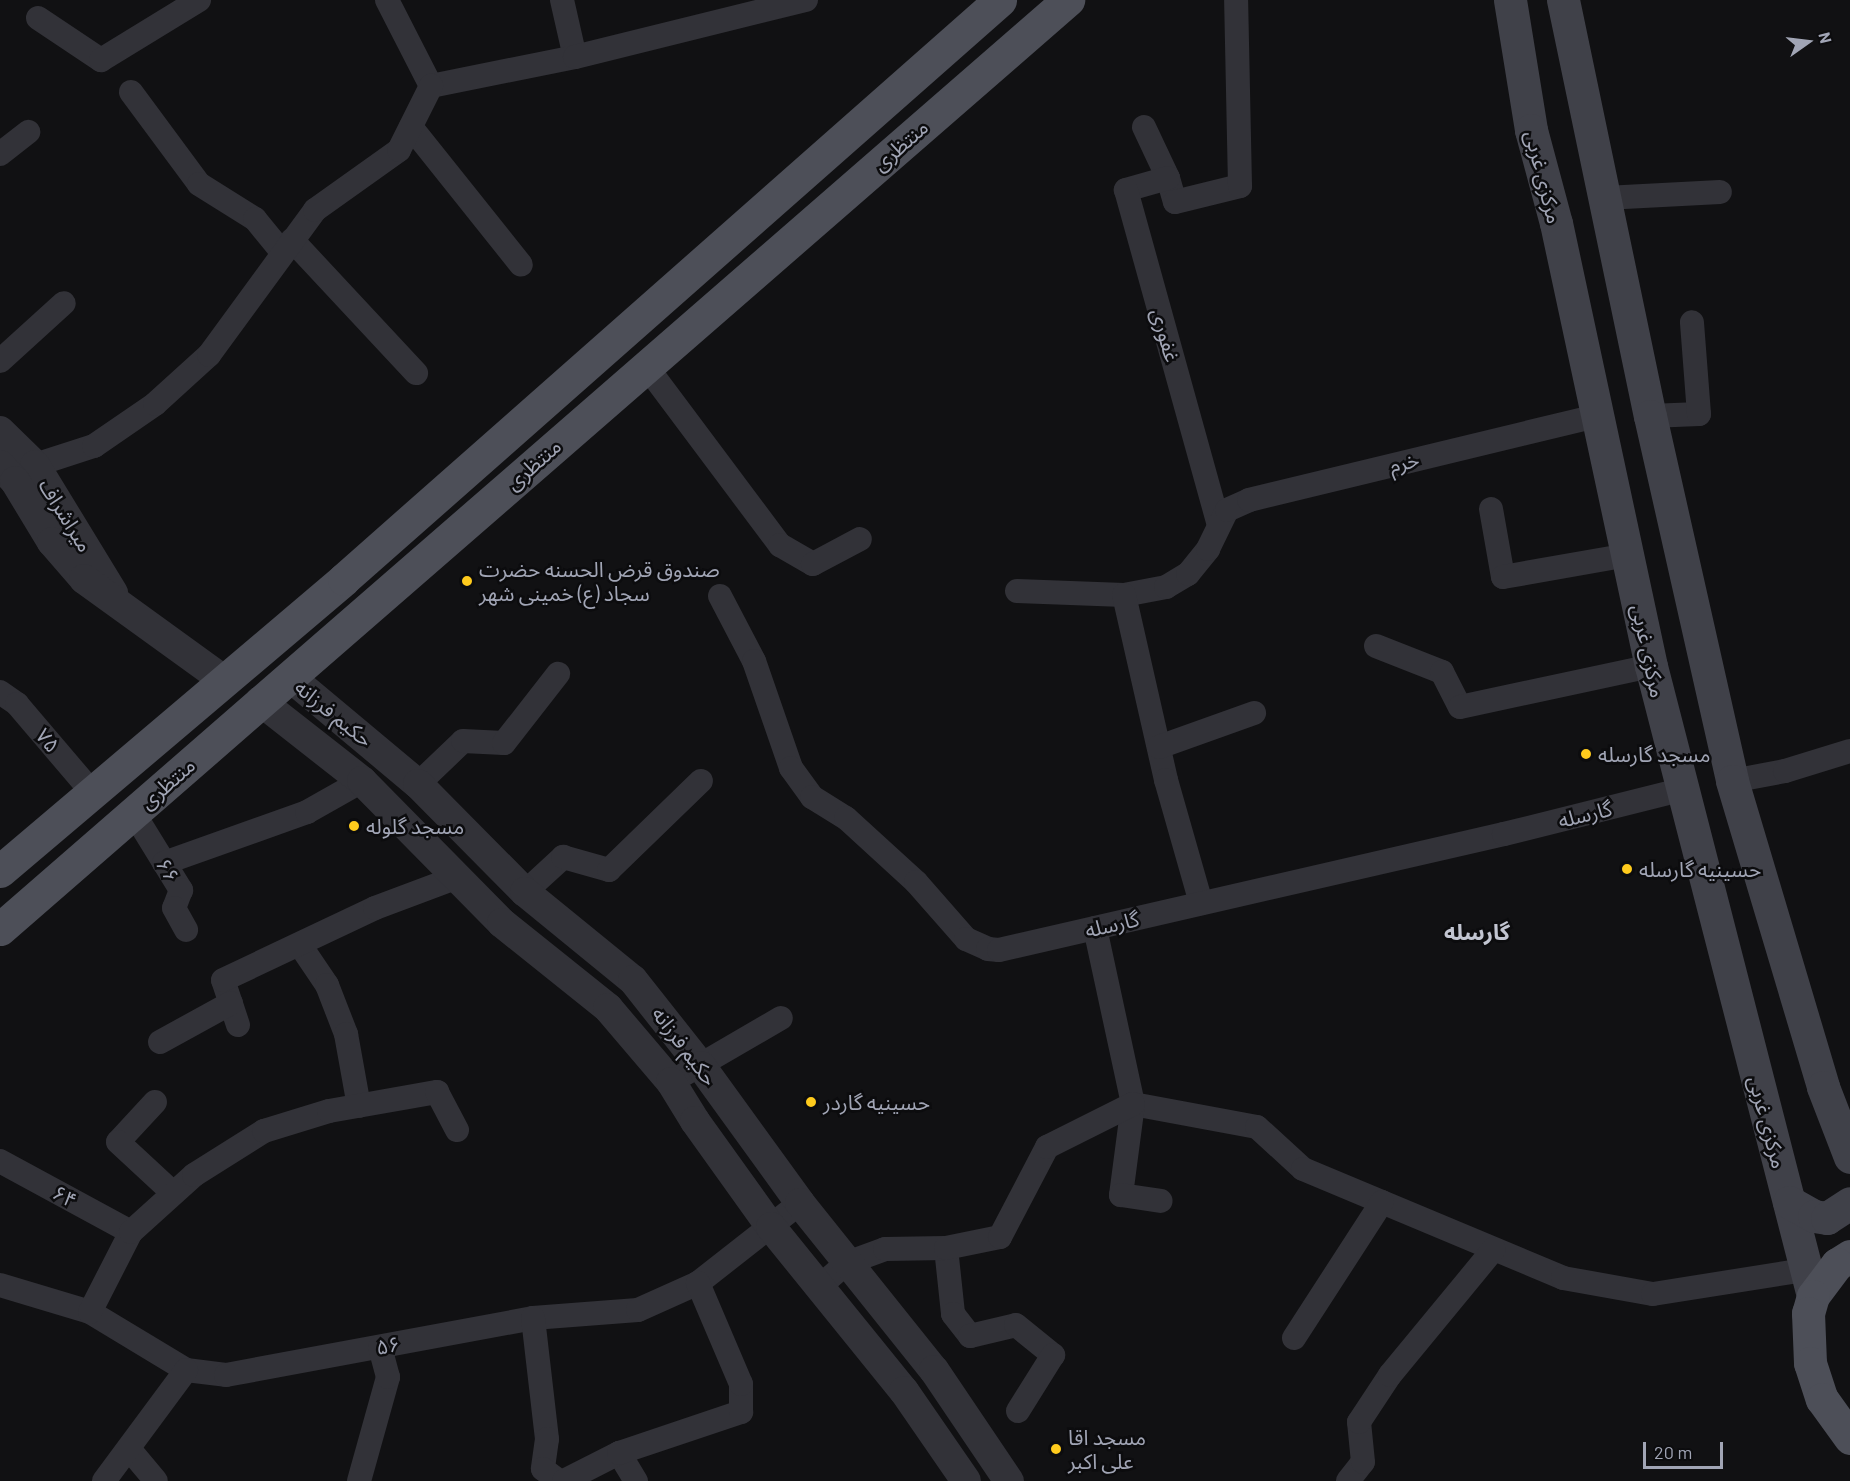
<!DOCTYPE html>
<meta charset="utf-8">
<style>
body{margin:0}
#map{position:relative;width:1850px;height:1481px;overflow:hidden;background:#111113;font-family:Barlow,"Noto Sans Arabic",sans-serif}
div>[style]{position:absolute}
.minor>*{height:24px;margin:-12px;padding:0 12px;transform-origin:12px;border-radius:12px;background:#323238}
.tertiary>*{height:30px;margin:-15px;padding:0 15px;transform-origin:15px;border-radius:15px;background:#323238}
.secondary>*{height:33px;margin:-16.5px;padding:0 16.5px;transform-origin:16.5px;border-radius:16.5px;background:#404149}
.primary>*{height:33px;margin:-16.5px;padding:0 16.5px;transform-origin:16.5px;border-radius:16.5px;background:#4d4f58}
.dots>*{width:16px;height:16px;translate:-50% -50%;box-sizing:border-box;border:3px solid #0c0c0e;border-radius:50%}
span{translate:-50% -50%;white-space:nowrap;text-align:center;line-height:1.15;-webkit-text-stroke:5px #0c0c0e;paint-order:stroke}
.street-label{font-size:21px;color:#a1a5b5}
.poi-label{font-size:21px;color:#a1a5b5}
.left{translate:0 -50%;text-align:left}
.neighbourhood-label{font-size:22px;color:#c2c5d1;font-weight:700}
.north{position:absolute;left:1778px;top:12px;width:60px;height:60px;-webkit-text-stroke:4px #0c0c0e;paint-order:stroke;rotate:76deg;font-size:16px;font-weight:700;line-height:24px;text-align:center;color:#a1a5b5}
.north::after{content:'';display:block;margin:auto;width:21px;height:27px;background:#a1a5b5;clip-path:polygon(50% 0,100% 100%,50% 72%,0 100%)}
.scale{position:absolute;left:1643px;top:1442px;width:80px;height:27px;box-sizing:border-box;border:3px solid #a1a5b5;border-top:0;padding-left:8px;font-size:18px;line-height:21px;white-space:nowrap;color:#a1a5b5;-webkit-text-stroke:4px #0c0c0e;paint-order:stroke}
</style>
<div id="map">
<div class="minor">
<div style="left:387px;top:0;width:97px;rotate:62.9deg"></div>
<div style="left:562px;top:0;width:58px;rotate:77.2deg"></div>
<div style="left:38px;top:18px;width:76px;rotate:33.7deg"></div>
<div style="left:101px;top:60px;width:115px;rotate:-31.5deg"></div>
<div style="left:431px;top:86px;width:147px;rotate:-11.4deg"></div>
<div style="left:575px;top:57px;width:238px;rotate:-13.9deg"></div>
<div style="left:131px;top:92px;width:114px;rotate:53.5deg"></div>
<div style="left:199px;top:184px;width:66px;rotate:32deg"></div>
<div style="left:255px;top:219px;width:43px;rotate:50.7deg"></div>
<div style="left:411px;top:127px;width:176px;rotate:51.4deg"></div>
<div style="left:1144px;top:127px;width:56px;rotate:64.8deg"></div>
<div style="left:1168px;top:178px;width:25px;rotate:74deg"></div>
<div style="left:1175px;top:202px;width:67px;rotate:-13.8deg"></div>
<div style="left:1240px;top:186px;width:186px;rotate:-91.2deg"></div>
<div style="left:0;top:154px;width:36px;rotate:-38deg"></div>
<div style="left:1168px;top:178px;width:44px;rotate:164.1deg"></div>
<div style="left:1126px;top:190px;width:344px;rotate:74.5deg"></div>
<div style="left:1605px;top:198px;width:115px;rotate:-3deg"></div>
<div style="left:292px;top:240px;width:182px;rotate:47deg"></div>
<div style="left:0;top:361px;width:86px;rotate:-42.2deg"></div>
<div style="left:646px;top:366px;width:224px;rotate:53.2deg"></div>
<div style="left:780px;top:545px;width:38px;rotate:30deg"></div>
<div style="left:813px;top:564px;width:53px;rotate:-28deg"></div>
<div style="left:1650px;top:416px;width:49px;rotate:-2.3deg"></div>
<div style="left:1699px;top:414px;width:92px;rotate:-94.4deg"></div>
<div style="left:35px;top:465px;width:62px;rotate:-17.9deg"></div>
<div style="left:94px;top:446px;width:74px;rotate:-34.5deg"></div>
<div style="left:155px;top:404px;width:73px;rotate:-42.2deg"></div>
<div style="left:209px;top:355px;width:180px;rotate:-53.8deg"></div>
<div style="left:315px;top:210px;width:103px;rotate:-35.5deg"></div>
<div style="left:399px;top:150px;width:72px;rotate:-63.4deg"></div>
<div style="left:1491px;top:509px;width:69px;rotate:80deg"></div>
<div style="left:1503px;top:577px;width:127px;rotate:-10deg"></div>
<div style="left:1017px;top:591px;width:107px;rotate:2.1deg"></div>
<div style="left:1124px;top:595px;width:43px;rotate:-10.8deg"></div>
<div style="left:1166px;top:587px;width:26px;rotate:-31deg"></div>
<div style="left:1188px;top:574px;width:32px;rotate:-51deg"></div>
<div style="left:1208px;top:549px;width:43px;rotate:-64deg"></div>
<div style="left:1227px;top:510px;width:24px;rotate:-24deg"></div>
<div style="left:1249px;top:500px;width:357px;rotate:-13.6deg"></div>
<div style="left:1124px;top:595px;width:190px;rotate:77.2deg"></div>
<div style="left:1166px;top:780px;width:128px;rotate:74.1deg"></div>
<div style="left:720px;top:596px;width:73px;rotate:62.4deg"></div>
<div style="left:754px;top:661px;width:113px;rotate:70.9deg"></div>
<div style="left:791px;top:768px;width:36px;rotate:54deg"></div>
<div style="left:812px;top:797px;width:40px;rotate:32deg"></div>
<div style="left:846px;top:818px;width:95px;rotate:42.4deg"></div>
<div style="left:916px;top:882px;width:76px;rotate:48.7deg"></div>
<div style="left:966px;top:939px;width:24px;rotate:24deg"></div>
<div style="left:988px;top:949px;width:11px;rotate:5deg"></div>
<div style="left:999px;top:950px;width:518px;rotate:-12.94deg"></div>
<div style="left:1504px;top:834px;width:181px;rotate:-14deg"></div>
<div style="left:1376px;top:646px;width:71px;rotate:21.5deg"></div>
<div style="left:1442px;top:672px;width:39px;rotate:63deg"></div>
<div style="left:1460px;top:707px;width:195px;rotate:-12.1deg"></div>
<div style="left:0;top:692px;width:21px;rotate:35deg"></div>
<div style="left:17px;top:704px;width:116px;rotate:49.6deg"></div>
<div style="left:1159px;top:747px;width:101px;rotate:-19.7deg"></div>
<div style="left:1732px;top:781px;width:54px;rotate:-10.7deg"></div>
<div style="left:1785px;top:771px;width:68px;rotate:-17.1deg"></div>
<div style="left:418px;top:784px;width:62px;rotate:-43.7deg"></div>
<div style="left:463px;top:741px;width:41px;rotate:2.8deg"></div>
<div style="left:504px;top:743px;width:88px;rotate:-52deg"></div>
<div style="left:133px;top:812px;width:92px;rotate:58.4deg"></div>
<div style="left:181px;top:890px;width:19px;rotate:111deg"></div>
<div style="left:174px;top:908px;width:25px;rotate:61deg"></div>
<div style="left:164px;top:863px;width:152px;rotate:-19.6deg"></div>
<div style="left:307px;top:812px;width:63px;rotate:-29.4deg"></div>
<div style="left:525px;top:892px;width:52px;rotate:-42.6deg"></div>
<div style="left:563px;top:857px;width:48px;rotate:15.8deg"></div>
<div style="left:609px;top:870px;width:128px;rotate:-44.1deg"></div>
<div style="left:1095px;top:928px;width:180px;rotate:77.8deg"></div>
<div style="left:1133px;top:1104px;width:126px;rotate:10.5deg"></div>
<div style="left:1257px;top:1127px;width:62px;rotate:42.4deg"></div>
<div style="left:1303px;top:1169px;width:282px;rotate:22.7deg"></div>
<div style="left:1563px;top:1278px;width:91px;rotate:10.1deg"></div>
<div style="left:1653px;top:1294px;width:154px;rotate:-9deg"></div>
<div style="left:300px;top:945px;width:48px;rotate:56deg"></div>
<div style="left:327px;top:985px;width:53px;rotate:68.8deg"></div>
<div style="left:346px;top:1034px;width:73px;rotate:79.8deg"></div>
<div style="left:238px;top:1025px;width:47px;rotate:-108.4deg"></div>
<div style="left:223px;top:980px;width:168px;rotate:-25.3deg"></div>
<div style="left:375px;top:908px;width:89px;rotate:-20.5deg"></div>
<div style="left:160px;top:1042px;width:81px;rotate:-28.8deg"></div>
<div style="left:671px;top:1082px;width:127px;rotate:-30.2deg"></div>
<div style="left:155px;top:1102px;width:54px;rotate:132.8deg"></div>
<div style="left:118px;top:1142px;width:75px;rotate:42.8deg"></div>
<div style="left:1133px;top:1104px;width:92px;rotate:97.5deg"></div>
<div style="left:1121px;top:1195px;width:40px;rotate:8.5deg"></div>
<div style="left:0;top:1161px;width:149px;rotate:28.5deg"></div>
<div style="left:946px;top:1248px;width:66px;rotate:83.9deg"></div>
<div style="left:953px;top:1314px;width:28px;rotate:52deg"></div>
<div style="left:970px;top:1336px;width:47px;rotate:-13.4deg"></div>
<div style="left:1016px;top:1325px;width:48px;rotate:39deg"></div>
<div style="left:1053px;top:1355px;width:66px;rotate:122deg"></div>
<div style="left:0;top:1285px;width:94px;rotate:16.7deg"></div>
<div style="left:90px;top:1312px;width:112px;rotate:31.1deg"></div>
<div style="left:186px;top:1370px;width:40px;rotate:7.1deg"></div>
<div style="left:226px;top:1375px;width:312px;rotate:-10.5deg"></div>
<div style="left:533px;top:1318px;width:105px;rotate:-4.4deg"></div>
<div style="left:638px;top:1310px;width:66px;rotate:-24.2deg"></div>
<div style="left:698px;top:1283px;width:130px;rotate:-38.1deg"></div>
<div style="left:819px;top:1287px;width:37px;rotate:-41deg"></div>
<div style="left:847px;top:1263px;width:40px;rotate:-20.2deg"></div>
<div style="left:885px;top:1249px;width:61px;rotate:-0.9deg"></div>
<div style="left:946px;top:1248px;width:55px;rotate:-11.5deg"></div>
<div style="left:1000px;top:1237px;width:102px;rotate:-62.4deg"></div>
<div style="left:1047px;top:1147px;width:96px;rotate:-26.6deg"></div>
<div style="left:90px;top:1312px;width:90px;rotate:-62.9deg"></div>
<div style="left:131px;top:1232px;width:85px;rotate:-42.1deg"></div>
<div style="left:194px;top:1175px;width:83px;rotate:-32.2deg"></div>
<div style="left:264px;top:1131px;width:68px;rotate:-17.1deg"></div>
<div style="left:329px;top:1111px;width:110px;rotate:-10deg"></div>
<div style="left:437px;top:1092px;width:43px;rotate:62.2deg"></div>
<div style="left:533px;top:1318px;width:122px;rotate:83.4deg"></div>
<div style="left:547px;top:1439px;width:30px;rotate:98deg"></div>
<div style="left:543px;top:1469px;width:20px;rotate:37deg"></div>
<div style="left:1294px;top:1338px;width:162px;rotate:-57.1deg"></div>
<div style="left:130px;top:1450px;width:40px;rotate:50deg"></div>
<div style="left:619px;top:1453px;width:33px;rotate:59deg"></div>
<div style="left:104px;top:1481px;width:138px;rotate:-53.5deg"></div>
<div style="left:359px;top:1481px;width:108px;rotate:-74.4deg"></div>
<div style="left:388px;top:1377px;width:31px;rotate:-105deg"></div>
<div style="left:564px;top:1481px;width:62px;rotate:-27deg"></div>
<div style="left:619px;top:1453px;width:129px;rotate:-18.6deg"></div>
<div style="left:741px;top:1412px;width:28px;rotate:-90deg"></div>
<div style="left:741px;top:1384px;width:110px;rotate:-113.1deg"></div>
<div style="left:1348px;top:1481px;width:24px;rotate:-52deg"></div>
<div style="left:1363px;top:1462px;width:40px;rotate:-95.7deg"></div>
<div style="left:1359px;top:1422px;width:56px;rotate:-56.6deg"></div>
<div style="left:1390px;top:1375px;width:163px;rotate:-50.5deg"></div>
</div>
<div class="tertiary">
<div style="left:0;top:431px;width:49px;rotate:44.2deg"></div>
<div style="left:35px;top:465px;width:150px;rotate:58.6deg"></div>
<div style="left:0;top:465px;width:22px;rotate:47deg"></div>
<div style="left:15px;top:481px;width:71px;rotate:58.8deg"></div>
<div style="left:52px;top:542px;width:49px;rotate:49.1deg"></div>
<div style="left:84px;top:579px;width:170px;rotate:35.9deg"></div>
<div style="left:290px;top:677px;width:167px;rotate:39.9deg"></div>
<div style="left:418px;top:784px;width:152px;rotate:45.3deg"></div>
<div style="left:525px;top:892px;width:139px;rotate:39.2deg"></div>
<div style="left:633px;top:980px;width:110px;rotate:51.7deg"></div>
<div style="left:701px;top:1066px;width:169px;rotate:54.1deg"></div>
<div style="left:800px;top:1203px;width:214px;rotate:51.3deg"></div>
<div style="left:934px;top:1370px;width:134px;rotate:56deg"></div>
<div style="left:260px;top:701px;width:130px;rotate:38.1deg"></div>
<div style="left:362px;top:781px;width:199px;rotate:45.4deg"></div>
<div style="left:502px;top:923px;width:136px;rotate:38.7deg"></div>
<div style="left:608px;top:1008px;width:97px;rotate:49.6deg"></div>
<div style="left:671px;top:1082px;width:46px;rotate:58.4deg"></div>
<div style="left:695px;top:1121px;width:130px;rotate:54.4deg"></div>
<div style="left:771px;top:1227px;width:211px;rotate:51deg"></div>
<div style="left:904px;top:1391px;width:109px;rotate:55.4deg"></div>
</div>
<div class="secondary">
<div style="left:1510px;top:0;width:132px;rotate:80.8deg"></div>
<div style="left:1531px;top:130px;width:96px;rotate:75deg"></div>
<div style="left:1556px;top:223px;width:453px;rotate:77.9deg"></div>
<div style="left:1651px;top:666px;width:650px;rotate:75.58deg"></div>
<div style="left:1563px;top:0;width:425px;rotate:78.2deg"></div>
<div style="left:1650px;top:416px;width:374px;rotate:77.3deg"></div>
<div style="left:1732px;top:781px;width:319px;rotate:73.4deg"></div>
<div style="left:1823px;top:1087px;width:75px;rotate:68.9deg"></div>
<div style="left:1789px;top:1202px;width:29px;rotate:29deg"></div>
<div style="left:1814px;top:1216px;width:13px;rotate:9deg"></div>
<div style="left:1827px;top:1218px;width:27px;rotate:-33deg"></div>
</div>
<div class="primary">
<div style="left:0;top:871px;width:451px;rotate:-40.3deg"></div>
<div style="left:344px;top:579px;width:875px;rotate:-41.43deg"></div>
<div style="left:0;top:929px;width:1416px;rotate:-41.02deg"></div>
<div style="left:1850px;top:1256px;width:15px;rotate:148deg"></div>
<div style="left:1837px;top:1264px;width:40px;rotate:127deg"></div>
<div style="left:1813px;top:1296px;width:18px;rotate:106deg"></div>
<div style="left:1808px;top:1313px;width:50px;rotate:87.7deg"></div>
<div style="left:1810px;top:1363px;width:38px;rotate:72deg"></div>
<div style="left:1822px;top:1399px;width:48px;rotate:54.3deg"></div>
</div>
<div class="dots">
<div style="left:467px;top:581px;background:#ffcb1d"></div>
<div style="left:1586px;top:754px;background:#ffcb1d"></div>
<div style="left:354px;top:826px;background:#ffcb1d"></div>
<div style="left:1627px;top:869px;background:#ffcb1d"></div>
<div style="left:811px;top:1102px;background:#ffcb1d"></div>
<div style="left:1056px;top:1449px;background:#ffcb1d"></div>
</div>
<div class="street-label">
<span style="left:900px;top:145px;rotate:-41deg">منتظری</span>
<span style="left:1544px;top:177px;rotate:76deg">مرکزی غربی</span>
<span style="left:1166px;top:335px;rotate:74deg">غفوری</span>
<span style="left:1404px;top:462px;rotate:-14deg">خرم</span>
<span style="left:533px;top:464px;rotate:-41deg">منتظری</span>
<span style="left:66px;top:515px;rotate:58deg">میراشراف</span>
<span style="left:1649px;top:651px;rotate:78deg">مرکزی غربی</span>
<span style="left:334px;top:713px;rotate:39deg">حکیم فرزانه</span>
<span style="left:48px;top:740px;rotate:50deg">۷۵</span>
<span style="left:167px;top:783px;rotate:-41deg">منتظری</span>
<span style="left:1585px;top:814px;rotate:-14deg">گارسله</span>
<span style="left:168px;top:870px;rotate:58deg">۶۶</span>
<span style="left:1112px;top:924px;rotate:-13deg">گارسله</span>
<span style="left:685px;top:1046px;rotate:53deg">حکیم فرزانه</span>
<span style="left:1768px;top:1122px;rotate:75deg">مرکزی غربی</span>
<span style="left:65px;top:1196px;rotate:28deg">۶۴</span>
<span style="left:388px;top:1345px;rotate:-10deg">۵۶</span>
</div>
<div class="poi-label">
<span class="left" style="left:479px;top:581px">صندوق قرض الحسنه حضرت<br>سجاد (ع) خمینی شهر</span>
<span class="left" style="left:1598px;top:754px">مسجد گارسله</span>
<span class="left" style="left:366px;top:826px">مسجد گلوله</span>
<span class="left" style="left:1639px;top:869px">حسینیه گارسله</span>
<span class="left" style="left:823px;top:1102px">حسینیه گاردر</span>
<span class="left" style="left:1068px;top:1449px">مسجد اقا<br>علی اکبر</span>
</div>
<div class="neighbourhood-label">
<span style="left:1477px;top:932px">گارسله</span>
</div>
<div class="north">N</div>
<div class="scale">20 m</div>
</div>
